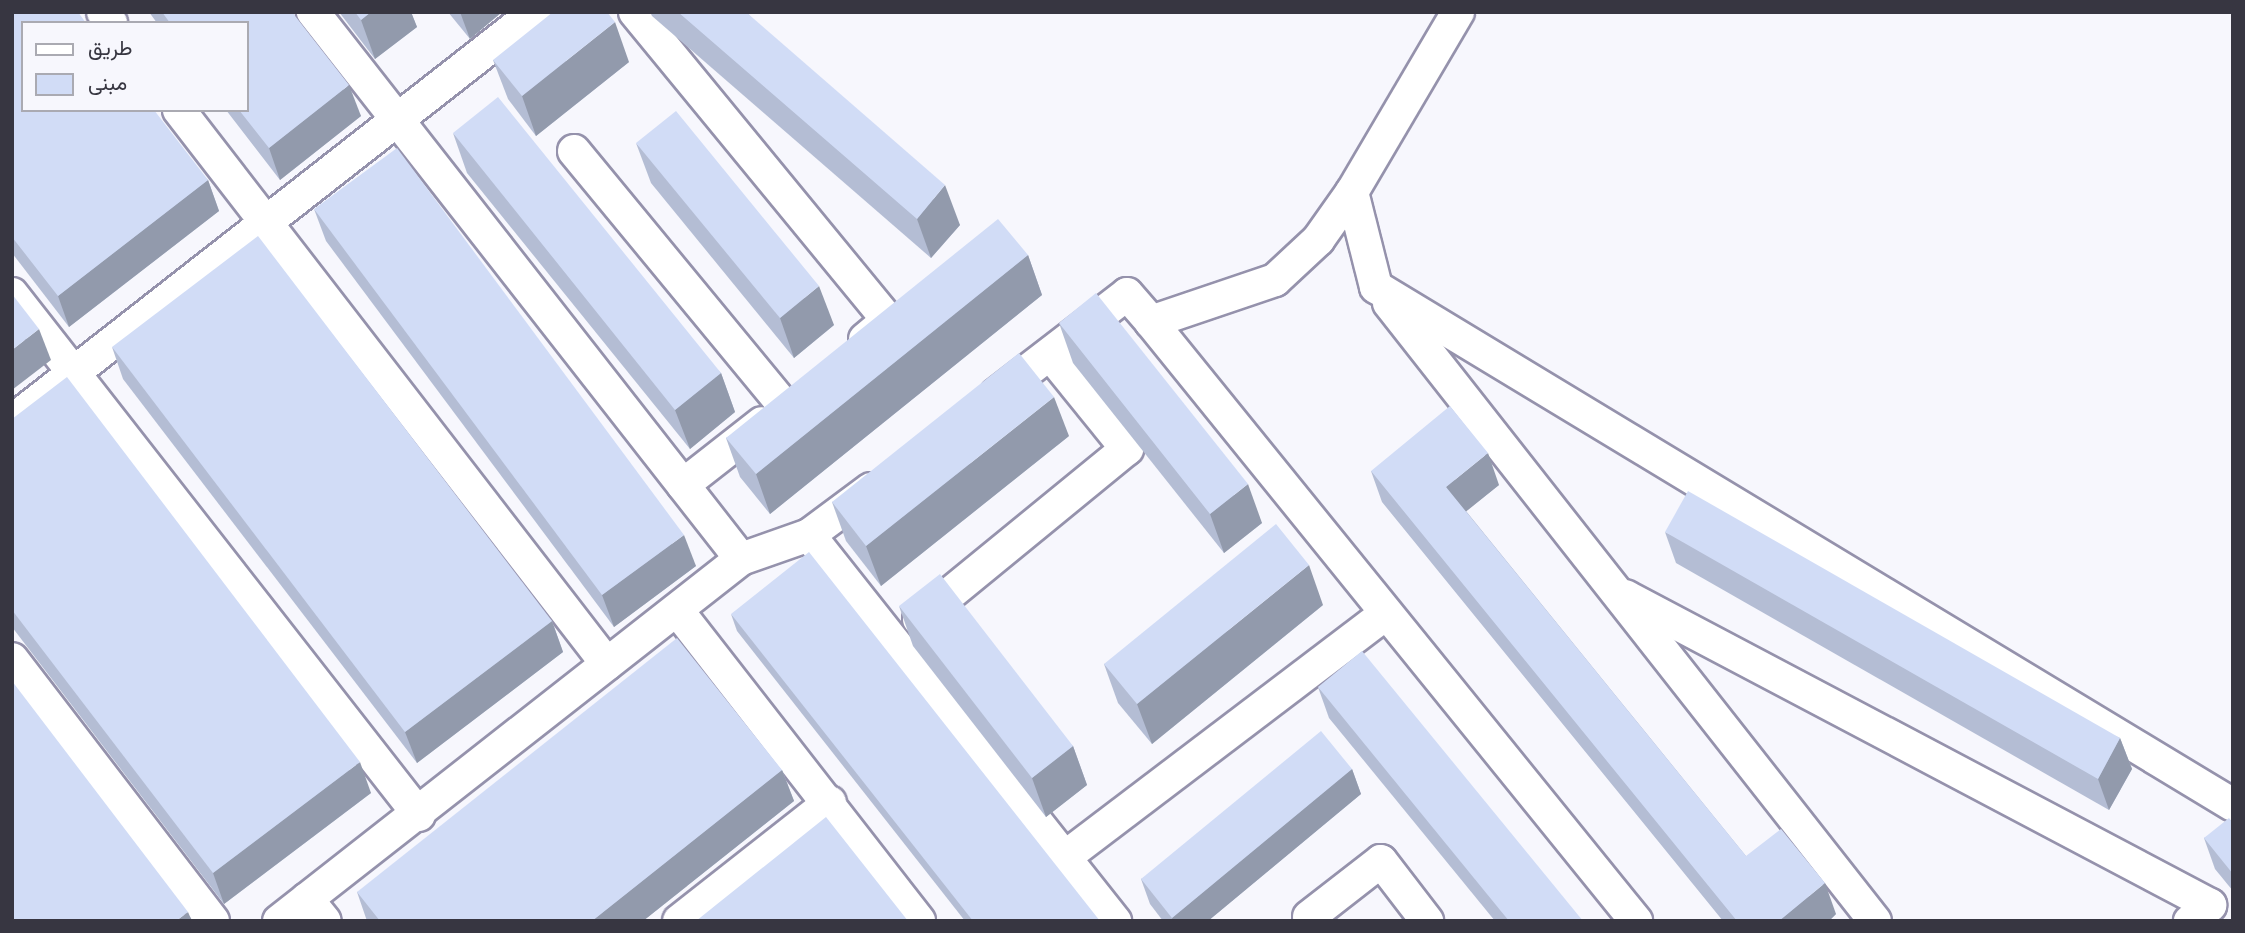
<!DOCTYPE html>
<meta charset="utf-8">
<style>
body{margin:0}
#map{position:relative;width:2245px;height:933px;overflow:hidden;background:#f7f7fd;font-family:"PT Serif",Vazirmatn,serif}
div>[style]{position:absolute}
.roads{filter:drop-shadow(2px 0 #9592ac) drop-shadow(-2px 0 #9592ac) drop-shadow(0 2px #9592ac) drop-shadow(0 -2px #9592ac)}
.street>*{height:32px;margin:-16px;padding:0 16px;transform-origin:16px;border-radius:16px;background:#fff}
.wall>*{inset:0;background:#b4bdd4}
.shaded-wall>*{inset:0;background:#929aac}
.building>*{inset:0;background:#d1dcf6}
span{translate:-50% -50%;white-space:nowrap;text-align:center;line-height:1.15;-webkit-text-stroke:6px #f7f7fd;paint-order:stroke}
.frame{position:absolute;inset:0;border:14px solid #373641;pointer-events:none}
.legend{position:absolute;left:21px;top:21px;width:228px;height:91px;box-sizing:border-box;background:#f7f7fd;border:2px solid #aaaab2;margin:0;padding:9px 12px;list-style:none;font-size:21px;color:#373641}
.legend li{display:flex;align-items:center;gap:14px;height:35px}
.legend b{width:35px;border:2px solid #aaaab2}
</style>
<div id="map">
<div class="roads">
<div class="street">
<div style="left:103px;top:12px;width:14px;rotate:54deg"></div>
<div style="left:635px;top:12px;width:399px;rotate:50.6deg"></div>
<div style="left:888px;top:320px;width:30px;rotate:140deg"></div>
<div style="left:179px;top:110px;width:700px;rotate:52.31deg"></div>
<div style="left:574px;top:151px;width:330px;rotate:50.5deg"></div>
<div style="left:1352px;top:192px;width:98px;rotate:75.8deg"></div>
<div style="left:1376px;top:287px;width:1001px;rotate:31.15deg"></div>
<div style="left:12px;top:294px;width:661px;rotate:52deg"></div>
<div style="left:1389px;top:303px;width:786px;rotate:51.82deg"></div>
<div style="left:1151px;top:322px;width:771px;rotate:51deg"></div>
<div style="left:996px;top:395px;width:165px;rotate:-37.6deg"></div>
<div style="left:1127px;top:294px;width:37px;rotate:49deg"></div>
<div style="left:1151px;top:322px;width:131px;rotate:-18.7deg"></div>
<div style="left:1275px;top:280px;width:59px;rotate:-42.9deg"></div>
<div style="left:1318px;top:240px;width:59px;rotate:-54.7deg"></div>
<div style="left:1352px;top:192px;width:209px;rotate:-59.5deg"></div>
<div style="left:12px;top:421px;width:664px;rotate:-38.03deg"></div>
<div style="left:683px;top:485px;width:100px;rotate:-38.1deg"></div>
<div style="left:809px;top:535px;width:493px;rotate:51.6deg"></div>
<div style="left:741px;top:559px;width:72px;rotate:-19.4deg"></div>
<div style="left:809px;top:535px;width:77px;rotate:-36.6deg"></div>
<div style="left:1625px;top:596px;width:662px;rotate:27.84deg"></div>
<div style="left:2210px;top:905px;width:26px;rotate:141deg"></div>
<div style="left:677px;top:610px;width:394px;rotate:52.1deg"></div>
<div style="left:919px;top:619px;width:269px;rotate:-39.3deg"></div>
<div style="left:1127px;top:449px;width:122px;rotate:-129deg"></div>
<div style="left:12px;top:659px;width:330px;rotate:52.5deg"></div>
<div style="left:1065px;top:857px;width:403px;rotate:-37.2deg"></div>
<div style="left:307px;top:899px;width:28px;rotate:51deg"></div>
<div style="left:1309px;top:917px;width:91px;rotate:-37.9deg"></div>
<div style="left:1381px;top:861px;width:76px;rotate:52.5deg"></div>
<div style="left:279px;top:921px;width:587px;rotate:-38.08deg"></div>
<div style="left:741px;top:559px;width:695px;rotate:-128.04deg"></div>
<div style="left:679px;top:921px;width:192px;rotate:-38.2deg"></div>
</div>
</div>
<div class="wall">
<div style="clip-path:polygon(12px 12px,208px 180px,219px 211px,69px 327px,12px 253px)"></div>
<div style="clip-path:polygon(149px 12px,292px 12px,361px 116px,280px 180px,226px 110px,247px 110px,247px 23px,157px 23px)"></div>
<div style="clip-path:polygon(339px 12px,411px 12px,417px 27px,375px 59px)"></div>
<div style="clip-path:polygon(448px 12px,502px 12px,470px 39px)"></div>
<div style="clip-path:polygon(650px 12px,746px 12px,960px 225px,931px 258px,652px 16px)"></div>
<div style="clip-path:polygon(493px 60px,629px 62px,536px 136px,508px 99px)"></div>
<div style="clip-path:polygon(453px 133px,721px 373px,735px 412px,690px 449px,467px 173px)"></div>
<div style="clip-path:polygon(636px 143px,834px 325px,794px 358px,651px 183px)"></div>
<div style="clip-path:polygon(314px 209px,696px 566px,614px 627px,326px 241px)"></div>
<div style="clip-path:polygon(1028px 255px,1042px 295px,770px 514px,740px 477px,726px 438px)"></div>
<div style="clip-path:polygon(1059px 323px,1262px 523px,1224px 553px,1073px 363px)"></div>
<div style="clip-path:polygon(112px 347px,552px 621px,563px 652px,417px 763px,123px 379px)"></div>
<div style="clip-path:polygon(12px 419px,371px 793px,224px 904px,12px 627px)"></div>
<div style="clip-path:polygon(1069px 436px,881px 586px,846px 541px,832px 502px)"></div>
<div style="clip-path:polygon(1371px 471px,1499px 485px,1466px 511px,1746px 856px,1836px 914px,1829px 921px,1723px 921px,1382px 502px)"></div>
<div style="clip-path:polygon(1665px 532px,2120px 738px,2132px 769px,2109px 810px,1676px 563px)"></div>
<div style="clip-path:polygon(1323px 605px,1152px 744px,1118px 703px,1104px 664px)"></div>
<div style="clip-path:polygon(899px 606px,1073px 746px,1087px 785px,1046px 817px,913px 646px)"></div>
<div style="clip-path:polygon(731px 614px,1100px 921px,965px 921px,737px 631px)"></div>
<div style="clip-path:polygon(1318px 687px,1583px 921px,1495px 921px,1329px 718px)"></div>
<div style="clip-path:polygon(1352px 769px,1361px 794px,1208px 921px,1163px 921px,1150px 904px,1141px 879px)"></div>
<div style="clip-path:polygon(782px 770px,794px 801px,643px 921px,367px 921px,357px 892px)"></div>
<div style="clip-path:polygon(2233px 823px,2233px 891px,2215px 869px,2204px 838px)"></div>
</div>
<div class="shaded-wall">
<div style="clip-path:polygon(371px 12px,411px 12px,417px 27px,375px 59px,361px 20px)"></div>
<div style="clip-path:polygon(460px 12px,502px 12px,470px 39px)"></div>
<div style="clip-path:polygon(615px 22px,629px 62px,536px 136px,522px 96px)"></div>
<div style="clip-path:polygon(349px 85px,361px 116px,280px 180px,269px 148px)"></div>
<div style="clip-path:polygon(208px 180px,219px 211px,69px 327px,58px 296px)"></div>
<div style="clip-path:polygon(945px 185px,960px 225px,931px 258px,917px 219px)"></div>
<div style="clip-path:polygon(1028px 255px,1042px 295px,770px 514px,756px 474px)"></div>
<div style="clip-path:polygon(819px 286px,834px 325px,794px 358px,780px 318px)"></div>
<div style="clip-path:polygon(39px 329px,51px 360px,12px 390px,12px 350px)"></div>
<div style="clip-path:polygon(721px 373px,735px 412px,690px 449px,675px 410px)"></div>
<div style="clip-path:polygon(1054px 397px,1069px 436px,881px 586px,866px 546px)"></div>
<div style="clip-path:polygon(1488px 453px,1499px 485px,1458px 518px,1446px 487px)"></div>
<div style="clip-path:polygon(1248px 484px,1262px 523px,1224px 553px,1210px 514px)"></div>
<div style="clip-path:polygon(684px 535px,696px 566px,614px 627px,602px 595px)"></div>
<div style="clip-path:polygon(1309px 565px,1323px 605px,1152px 744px,1137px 704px)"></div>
<div style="clip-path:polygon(552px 621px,563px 652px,417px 763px,405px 732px)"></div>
<div style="clip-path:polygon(2120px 738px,2132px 769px,2109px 810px,2098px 779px)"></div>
<div style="clip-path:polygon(1073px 746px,1087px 785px,1046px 817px,1032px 778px)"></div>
<div style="clip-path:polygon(360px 762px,371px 793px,224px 904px,213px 873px)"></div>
<div style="clip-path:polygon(1352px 769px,1361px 794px,1208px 921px,1173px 921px,1172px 918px)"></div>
<div style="clip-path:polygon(782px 770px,794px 801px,643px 921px,592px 921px)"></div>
<div style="clip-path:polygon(1825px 883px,1836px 914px,1829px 921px,1779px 921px)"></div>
<div style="clip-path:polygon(188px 912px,192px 921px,176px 921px)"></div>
</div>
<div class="building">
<div style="clip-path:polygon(12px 12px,78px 12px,86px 23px,23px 23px,23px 110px,154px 110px,208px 180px,58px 296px,12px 237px)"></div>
<div style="clip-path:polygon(162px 12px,292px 12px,349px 85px,269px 148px,239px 110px,247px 110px,247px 23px,170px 23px)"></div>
<div style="clip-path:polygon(355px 12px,371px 12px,361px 20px)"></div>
<div style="clip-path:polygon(553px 12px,607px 12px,615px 22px,522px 96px,493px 60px)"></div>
<div style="clip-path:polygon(678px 12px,746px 12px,945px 185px,917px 219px)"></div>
<div style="clip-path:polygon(498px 97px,721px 373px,675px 410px,453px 133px)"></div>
<div style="clip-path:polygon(676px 111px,819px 286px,780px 318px,636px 143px)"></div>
<div style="clip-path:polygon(397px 148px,684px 535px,602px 595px,314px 209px)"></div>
<div style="clip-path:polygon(998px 219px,1028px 255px,756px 474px,726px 438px)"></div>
<div style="clip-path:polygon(258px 236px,552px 621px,405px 732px,112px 347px)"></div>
<div style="clip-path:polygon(1096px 293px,1248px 484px,1210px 514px,1059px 323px)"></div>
<div style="clip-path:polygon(12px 294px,39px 329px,12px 350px)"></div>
<div style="clip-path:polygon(1019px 353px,1054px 397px,866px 546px,832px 502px)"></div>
<div style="clip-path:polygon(67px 377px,360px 762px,213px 873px,12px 610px,12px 419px)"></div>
<div style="clip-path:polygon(1450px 406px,1488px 453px,1446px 487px,1746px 856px,1781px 829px,1825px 883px,1779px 921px,1737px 921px,1371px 471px)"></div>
<div style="clip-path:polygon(1688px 491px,2120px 738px,2098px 779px,1665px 532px)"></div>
<div style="clip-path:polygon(1276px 524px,1309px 565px,1137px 704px,1104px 664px)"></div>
<div style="clip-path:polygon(809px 552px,1100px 921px,973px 921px,731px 614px)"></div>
<div style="clip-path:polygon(940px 574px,1073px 746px,1032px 778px,899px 606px)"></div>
<div style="clip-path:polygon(677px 638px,782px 770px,592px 921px,380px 921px,357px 892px)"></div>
<div style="clip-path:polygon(1362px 651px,1583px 921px,1509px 921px,1318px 687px)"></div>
<div style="clip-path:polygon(12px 681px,188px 912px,176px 921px,12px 921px)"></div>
<div style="clip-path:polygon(1321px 731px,1352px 769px,1172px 918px,1141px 879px)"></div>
<div style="clip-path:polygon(826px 817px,908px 921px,696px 921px)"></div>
<div style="clip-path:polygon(2229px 818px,2233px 823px,2233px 874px,2204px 838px)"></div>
</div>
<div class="frame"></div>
<ul class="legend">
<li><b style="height:9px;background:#fff"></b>طريق</li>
<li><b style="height:19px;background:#d1dcf6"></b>مبنى</li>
</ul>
</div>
